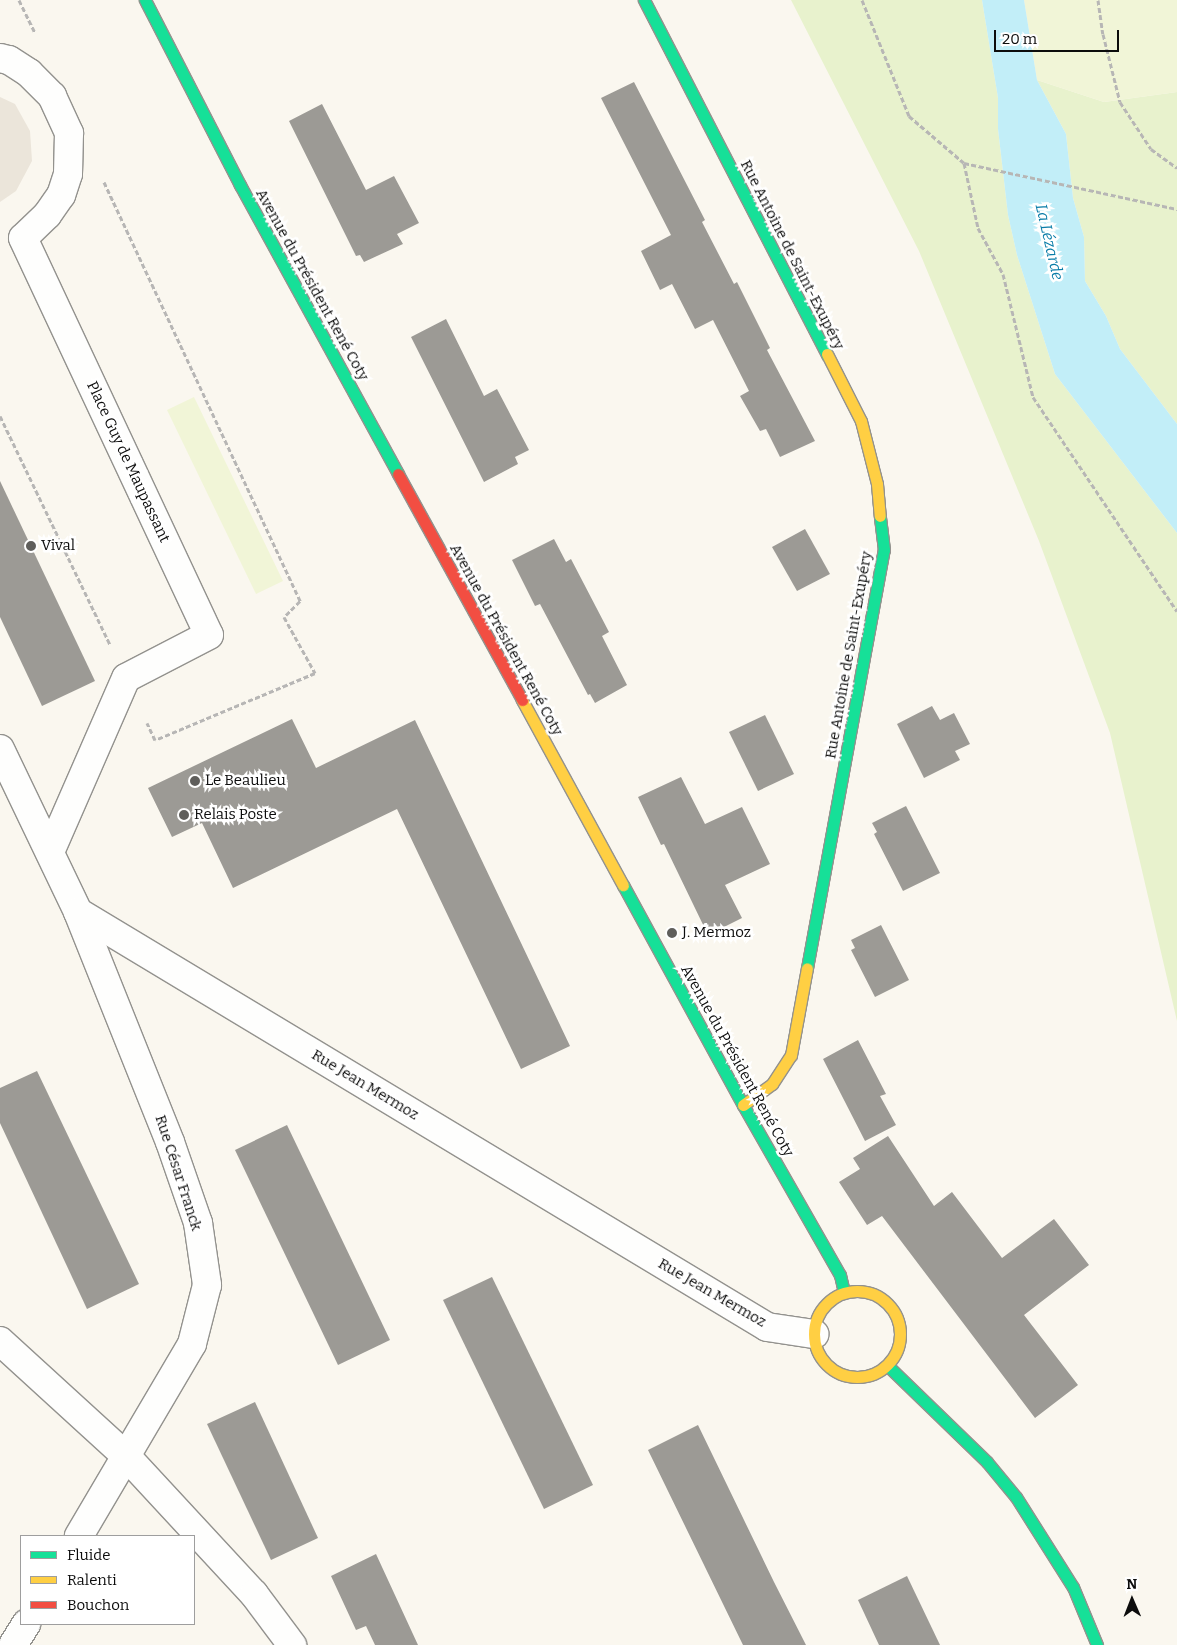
<!DOCTYPE html>
<meta charset="utf-8">
<style>
body{margin:0}
#map{position:relative;width:1177px;height:1645px;overflow:hidden;background:#faf7ef;font-family:Bitter,serif}
div>[style]{position:absolute}
.green>*{inset:0;background:#e8f2cd}
.pitch>*{inset:0;background:#f1f5d7}
.plaza>*{inset:0;background:#ebe5da}
.water>*{inset:0;background:#c2eef8}
.building>*{inset:0;background:#9c9a95}
.path>*{height:3px;margin-top:-1.5px;transform-origin:0;background:repeating-linear-gradient(90deg,#b7b6b5 0 5px,transparent 0 7.5px)}
.roads{filter:drop-shadow(1px 0 #93928e) drop-shadow(-1px 0 #93928e) drop-shadow(0 1px #93928e) drop-shadow(0 -1px #93928e)}
.street>*{height:28px;margin:-14px;padding:0 14px;transform-origin:14px;border-radius:14px;background:#fefefd}
.fast>*{height:11px;margin:-5.5px;padding:0 5.5px;transform-origin:5.5px;border-radius:5.5px;background:#16e098}
.slow>*{height:11px;margin:-5.5px;padding:0 5.5px;transform-origin:5.5px;border-radius:5.5px;background:#ffcf43}
.slow>.ring{margin:-5.5px;padding:0;box-sizing:content-box;background:none;border:11px solid #ffcf43;border-radius:50%}
.jam>*{height:11px;margin:-5.5px;padding:0 5.5px;transform-origin:5.5px;border-radius:5.5px;background:#f24e42}
.dots>*{width:14px;height:14px;translate:-50% -50%;box-sizing:border-box;border:2px solid #fff;border-radius:50%}
span{translate:-50% -50%;white-space:nowrap;text-align:center;line-height:1.15;-webkit-text-stroke:5px #fff;paint-order:stroke}
.street-label{font-size:15px;color:#0c0c0c}
.poi-label{font-size:15px;color:#0c0c0c}
.left{translate:0 -50%;text-align:left}
.water-label{font-size:16px;color:#0a7da8;font-style:italic}
.legend{position:absolute;left:20px;top:1535px;width:175px;height:90px;box-sizing:border-box;background:#fff;border:1px solid #9e9e9e;margin:0;padding:6px 9px;list-style:none;font-size:15px;color:#0c0c0c}
.legend li{display:flex;align-items:center;gap:10px;height:25px}
.legend b{width:25px;border:1px solid #9e9e9e}
.north{position:absolute;left:1107px;top:1575px;width:50px;height:50px;-webkit-text-stroke:4px #fff;paint-order:stroke;rotate:359deg;font-size:14px;font-weight:700;line-height:20px;text-align:center;color:#0c0c0c}
.north::after{content:'';display:block;margin:auto;width:18px;height:22px;background:#0c0c0c;clip-path:polygon(50% 0,100% 100%,50% 72%,0 100%)}
.scale{position:absolute;left:994px;top:30px;width:125px;height:22px;box-sizing:border-box;border:2px solid #0c0c0c;border-top:0;padding-left:6px;font-size:15px;line-height:18px;white-space:nowrap;color:#0c0c0c;-webkit-text-stroke:4px #fff;paint-order:stroke}
</style>
<div id="map">
<div class="green">
<div style="clip-path:polygon(791px 0,982px 0,998px 98px,998px 129px,1008px 215px,1017px 255px,1055px 374px,1177px 533px,1177px 1021px,1110px 733px,1039px 541px,919px 251px)"></div>
<div style="clip-path:polygon(1037px 80px,1104px 102px,1177px 92px,1177px 424px,1120px 349px,1106px 316px,1085px 281px,1084px 237px,1073px 198px,1066px 134px)"></div>
</div>
<div class="pitch">
<div style="clip-path:polygon(1024px 0,1177px 0,1177px 92px,1104px 102px,1037px 80px)"></div>
<div style="clip-path:polygon(194px 397px,283px 581px,256px 594px,167px 410px)"></div>
</div>
<div class="plaza">
<div style="clip-path:polygon(0 97px,15px 104px,30px 131px,32px 161px,16px 191px,0 202px)"></div>
</div>
<div class="water">
<div style="clip-path:polygon(982px 0,1024px 0,1037px 80px,1066px 134px,1073px 198px,1084px 237px,1085px 281px,1106px 316px,1120px 349px,1177px 424px,1177px 533px,1055px 374px,1017px 255px,1008px 215px,998px 129px,998px 98px)"></div>
</div>
<div class="building">
<div style="clip-path:polygon(634px 82px,705px 220px,702px 222px,734px 284px,737px 282px,770px 348px,767px 350px,815px 441px,780px 457px,766px 429px,760px 431px,740px 396px,749px 391px,713px 320px,695px 329px,672px 284px,660px 290px,641px 251px,671px 235px,601px 98px)"></div>
<div style="clip-path:polygon(322px 104px,366px 190px,394px 176px,419px 223px,397px 234px,403px 244px,364px 262px,360px 255px,356px 256px,289px 121px)"></div>
<div style="clip-path:polygon(446px 319px,484px 396px,497px 389px,529px 450px,515px 457px,518px 464px,484px 482px,411px 337px)"></div>
<div style="clip-path:polygon(0 481px,95px 681px,42px 706px,0 617px)"></div>
<div style="clip-path:polygon(805px 529px,830px 574px,797px 591px,772px 547px)"></div>
<div style="clip-path:polygon(554px 539px,566px 562px,571px 559px,609px 632px,602px 636px,627px 685px,595px 703px,590px 694px,588px 695px,540px 604px,535px 606px,512px 560px)"></div>
<div style="clip-path:polygon(932px 706px,940px 720px,954px 713px,970px 744px,955px 751px,960px 760px,924px 778px,897px 724px)"></div>
<div style="clip-path:polygon(765px 715px,794px 774px,758px 791px,729px 732px)"></div>
<div style="clip-path:polygon(292px 719px,316px 768px,415px 720px,570px 1046px,521px 1069px,397px 809px,233px 888px,202px 823px,172px 837px,148px 788px)"></div>
<div style="clip-path:polygon(681px 777px,705px 824px,742px 807px,770px 864px,725px 885px,742px 918px,708px 935px,664px 844px,661px 845px,638px 797px)"></div>
<div style="clip-path:polygon(906px 806px,940px 873px,903px 891px,874px 834px,877px 832px,872px 823px)"></div>
<div style="clip-path:polygon(881px 925px,909px 980px,875px 997px,851px 950px,855px 948px,851px 940px)"></div>
<div style="clip-path:polygon(858px 1040px,886px 1094px,880px 1096px,896px 1125px,865px 1141px,823px 1059px)"></div>
<div style="clip-path:polygon(37px 1071px,139px 1284px,87px 1309px,0 1123px,0 1088px)"></div>
<div style="clip-path:polygon(287px 1125px,390px 1340px,338px 1365px,235px 1150px)"></div>
<div style="clip-path:polygon(888px 1136px,934px 1206px,952px 1192px,1002px 1258px,1054px 1219px,1089px 1265px,1024px 1315px,1078px 1385px,1035px 1418px,882px 1216px,867px 1225px,839px 1182px,860px 1169px,853px 1158px)"></div>
<div style="clip-path:polygon(492px 1277px,593px 1485px,544px 1509px,443px 1300px)"></div>
<div style="clip-path:polygon(255px 1402px,318px 1538px,271px 1560px,207px 1424px)"></div>
<div style="clip-path:polygon(698px 1425px,774px 1582px,806px 1645px,743px 1645px,648px 1450px)"></div>
<div style="clip-path:polygon(376px 1554px,418px 1645px,375px 1645px,366px 1626px,356px 1630px,331px 1576px)"></div>
<div style="clip-path:polygon(907px 1576px,940px 1645px,879px 1645px,858px 1600px)"></div>
</div>
<div class="path">
<div style="left:19px;top:0;width:37px;rotate:64deg"></div>
<div style="left:862px;top:0;width:125px;rotate:67.9deg"></div>
<div style="left:909px;top:116px;width:72px;rotate:40.5deg"></div>
<div style="left:964px;top:163px;width:218px;rotate:12.2deg"></div>
<div style="left:1098px;top:0;width:34px;rotate:82deg"></div>
<div style="left:1103px;top:34px;width:70px;rotate:76deg"></div>
<div style="left:1120px;top:102px;width:56px;rotate:56.6deg"></div>
<div style="left:1151px;top:149px;width:32px;rotate:36deg"></div>
<div style="left:964px;top:163px;width:66px;rotate:77.8deg"></div>
<div style="left:978px;top:228px;width:52px;rotate:61.5deg"></div>
<div style="left:1003px;top:274px;width:127px;rotate:76.3deg"></div>
<div style="left:1033px;top:397px;width:258px;rotate:56.1deg"></div>
<div style="left:104px;top:182px;width:463px;rotate:64.9deg"></div>
<div style="left:300px;top:601px;width:23px;rotate:135deg"></div>
<div style="left:284px;top:617px;width:64px;rotate:61deg"></div>
<div style="left:315px;top:673px;width:173px;rotate:157.3deg"></div>
<div style="left:155px;top:740px;width:19px;rotate:-115deg"></div>
<div style="left:0;top:416px;width:254px;rotate:64.3deg"></div>
</div>
<div class="roads">
<div class="street">
<div style="left:0;top:58px;width:9px;rotate:13deg"></div>
<div style="left:9px;top:60px;width:24px;rotate:33deg"></div>
<div style="left:29px;top:73px;width:33px;rotate:45deg"></div>
<div style="left:52px;top:96px;width:41px;rotate:65.3deg"></div>
<div style="left:69px;top:133px;width:41px;rotate:91.4deg"></div>
<div style="left:68px;top:174px;width:22px;rotate:108deg"></div>
<div style="left:61px;top:195px;width:24px;rotate:125deg"></div>
<div style="left:47px;top:215px;width:33px;rotate:136deg"></div>
<div style="left:23px;top:238px;width:438px;rotate:64.9deg"></div>
<div style="left:209px;top:635px;width:93px;rotate:152.6deg"></div>
<div style="left:126px;top:678px;width:190px;rotate:113.6deg"></div>
<div style="left:0;top:749px;width:181px;rotate:64.4deg"></div>
<div style="left:78px;top:912px;width:804px;rotate:31.06deg"></div>
<div style="left:767px;top:1327px;width:48px;rotate:8.5deg"></div>
<div style="left:78px;top:912px;width:248px;rotate:68.2deg"></div>
<div style="left:170px;top:1142px;width:86px;rotate:70.9deg"></div>
<div style="left:198px;top:1223px;width:63px;rotate:81.7deg"></div>
<div style="left:207px;top:1285px;width:61px;rotate:104.3deg"></div>
<div style="left:192px;top:1344px;width:223px;rotate:120.5deg"></div>
<div style="left:0;top:1341px;width:172px;rotate:42.4deg"></div>
<div style="left:127px;top:1457px;width:187px;rotate:47.2deg"></div>
<div style="left:254px;top:1594px;width:64px;rotate:53.3deg"></div>
<div style="left:13px;top:1645px;width:25px;rotate:-58deg"></div>
</div>
<div class="fast">
<div style="left:145px;top:0;width:208px;rotate:62.8deg"></div>
<div style="left:240px;top:185px;width:329px;rotate:61.3deg"></div>
<div style="left:644px;top:0;width:399px;rotate:62.7deg"></div>
<div style="left:623px;top:885px;width:251px;rotate:61.4deg"></div>
<div style="left:743px;top:1105px;width:196px;rotate:60.3deg"></div>
<div style="left:840px;top:1275px;width:17px;rotate:77deg"></div>
<div style="left:807px;top:968px;width:425px;rotate:-79.6deg"></div>
<div style="left:884px;top:550px;width:34px;rotate:-97deg"></div>
<div style="left:888px;top:1366px;width:138px;rotate:44.1deg"></div>
<div style="left:987px;top:1462px;width:45px;rotate:50.4deg"></div>
<div style="left:1016px;top:1497px;width:107px;rotate:57.7deg"></div>
<div style="left:1073px;top:1587px;width:63px;rotate:67.5deg"></div>
</div>
<div class="slow">
<div style="left:827px;top:354px;width:75px;rotate:63.1deg"></div>
<div style="left:861px;top:421px;width:65px;rotate:75.7deg"></div>
<div style="left:877px;top:484px;width:32px;rotate:85deg"></div>
<div style="left:522px;top:700px;width:211px;rotate:61.4deg"></div>
<div style="left:743px;top:1105px;width:36px;rotate:-36deg"></div>
<div style="left:772px;top:1084px;width:35px;rotate:-57deg"></div>
<div style="left:791px;top:1055px;width:88px;rotate:-79.6deg"></div>
<div class="ring" style="left:814px;top:1291px;width:75px;height:75px"></div>
</div>
<div class="jam">
<div style="left:398px;top:474px;width:258px;rotate:61.2deg"></div>
</div>
</div>
<div class="dots">
<div style="left:31px;top:546px;background:#5f5e5b"></div>
<div style="left:195px;top:781px;background:#5f5e5b"></div>
<div style="left:184px;top:815px;background:#5f5e5b"></div>
<div style="left:672px;top:933px;background:#5f5e5b"></div>
</div>
<div class="street-label">
<span style="left:792px;top:255px;rotate:63deg">Rue Antoine de Saint-Exupéry</span>
<span style="left:312px;top:285px;rotate:61deg">Avenue du Président René Coty</span>
<span style="left:128px;top:462px;rotate:65deg">Place Guy de Maupassant</span>
<span style="left:506px;top:640px;rotate:61deg">Avenue du Président René Coty</span>
<span style="left:849px;top:655px;rotate:-80deg">Rue Antoine de Saint-Exupéry</span>
<span style="left:737px;top:1061px;rotate:61deg">Avenue du Président René Coty</span>
<span style="left:365px;top:1085px;rotate:31deg">Rue Jean Mermoz</span>
<span style="left:178px;top:1173px;rotate:72deg">Rue César Franck</span>
<span style="left:712px;top:1293px;rotate:30deg">Rue Jean Mermoz</span>
</div>
<div class="poi-label">
<span class="left" style="left:41px;top:546px">Vival</span>
<span class="left" style="left:205px;top:781px">Le Beaulieu</span>
<span class="left" style="left:194px;top:815px">Relais Poste</span>
<span class="left" style="left:682px;top:933px">J. Mermoz</span>
</div>
<div class="water-label">
<span style="left:1049px;top:242px;rotate:77deg">La Lézarde</span>
</div>
<ul class="legend">
<li><b style="height:6px;background:#16e098"></b>Fluide</li>
<li><b style="height:6px;background:#ffcf43"></b>Ralenti</li>
<li><b style="height:6px;background:#f24e42"></b>Bouchon</li>
</ul>
<div class="north">N</div>
<div class="scale">20 m</div>
</div>
